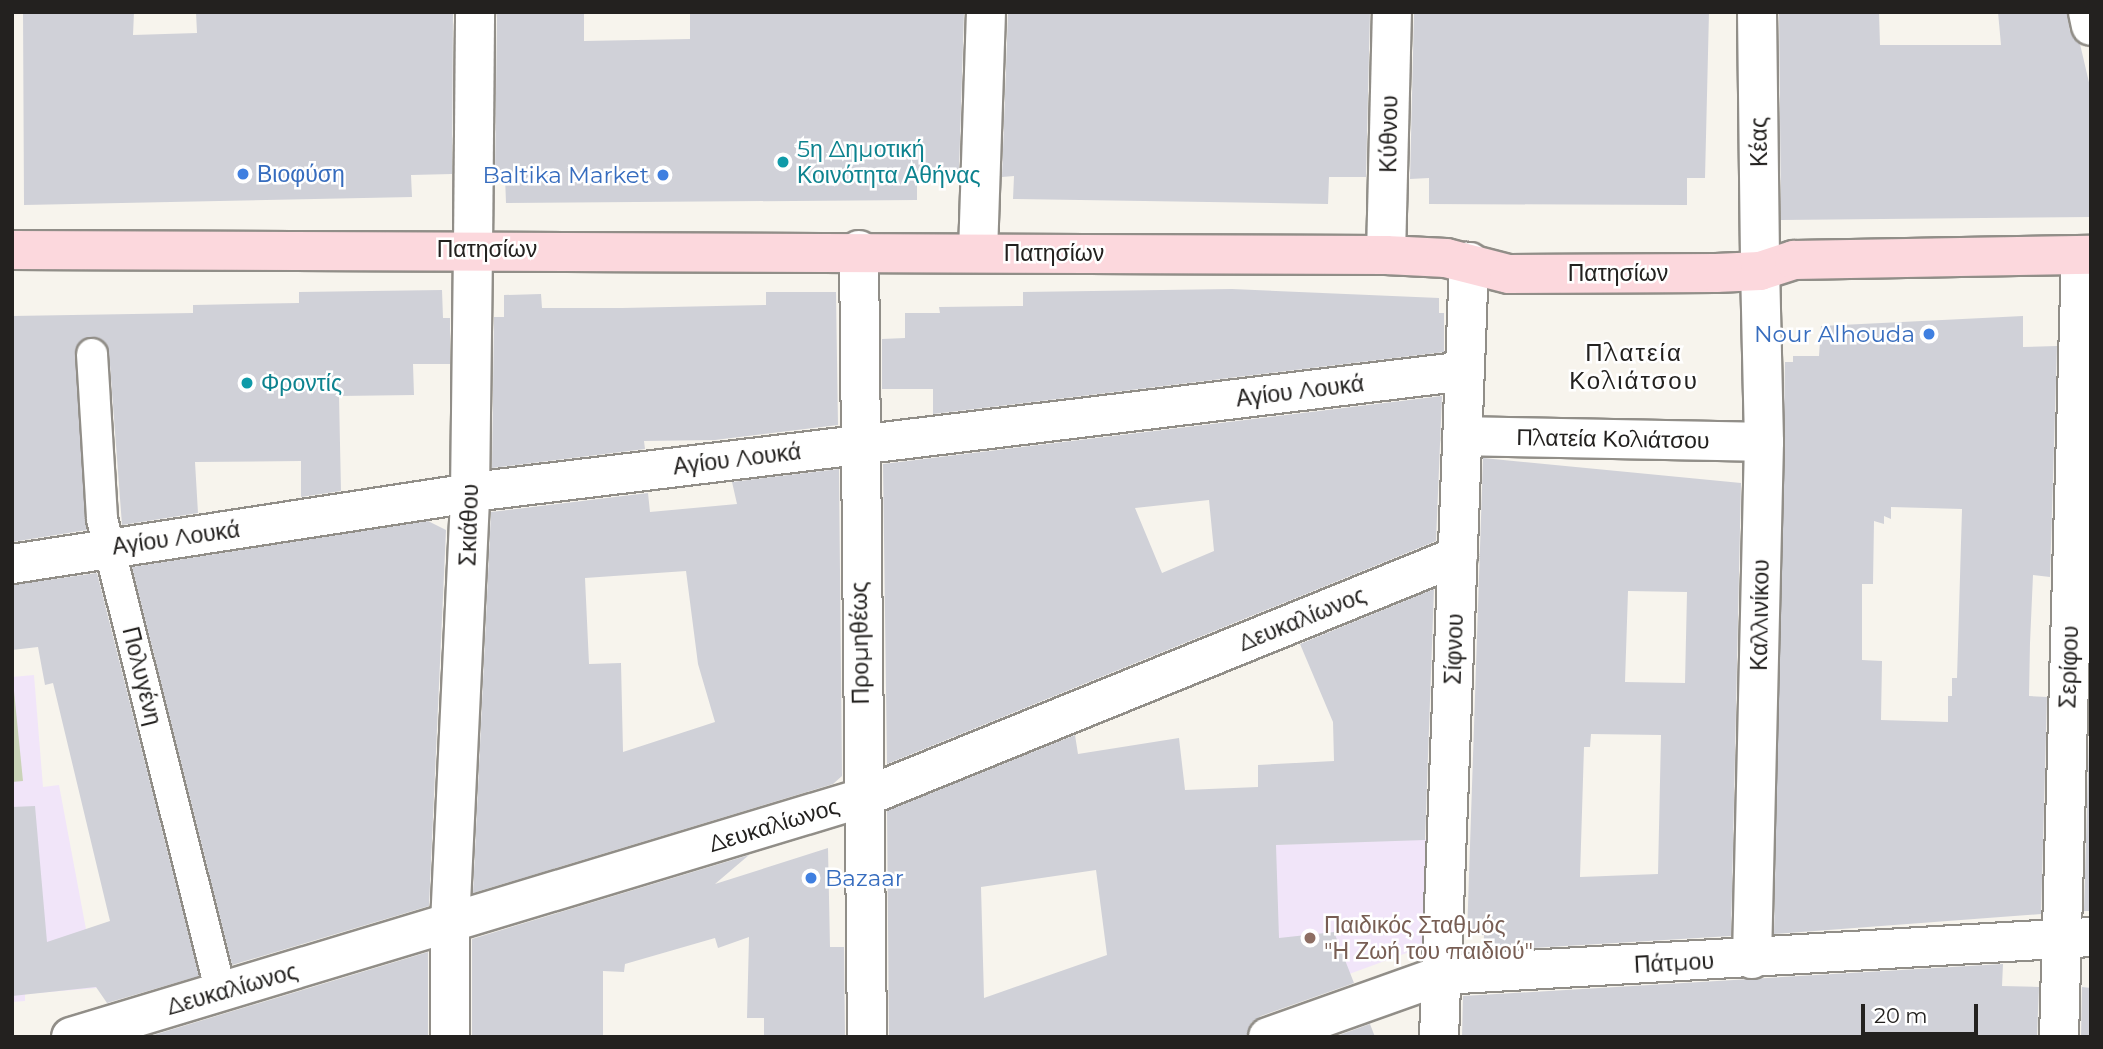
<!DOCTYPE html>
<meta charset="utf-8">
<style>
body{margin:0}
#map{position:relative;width:2103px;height:1049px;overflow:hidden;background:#f7f4ed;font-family:Montserrat,sans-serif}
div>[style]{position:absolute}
.education>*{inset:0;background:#f1e5f9}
.green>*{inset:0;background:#cad3b8}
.building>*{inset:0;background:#d0d1d8}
.roads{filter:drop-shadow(2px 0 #918e88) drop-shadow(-2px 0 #918e88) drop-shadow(0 2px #918e88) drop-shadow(0 -2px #918e88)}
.pedestrian>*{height:30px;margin:-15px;padding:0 15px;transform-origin:15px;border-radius:15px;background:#fff}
.minor>*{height:38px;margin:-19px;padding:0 19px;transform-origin:19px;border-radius:19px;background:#fff}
.tertiary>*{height:38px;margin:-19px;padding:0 19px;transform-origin:19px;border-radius:19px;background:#fff}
.primary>*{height:38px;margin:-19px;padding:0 19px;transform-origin:19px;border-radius:19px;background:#fcd8dd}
.dots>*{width:19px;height:19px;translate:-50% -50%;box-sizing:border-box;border:4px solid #fff;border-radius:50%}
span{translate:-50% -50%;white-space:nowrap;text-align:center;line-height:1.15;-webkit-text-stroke:5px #fff;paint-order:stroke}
.street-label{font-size:23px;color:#23211f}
.culture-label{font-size:23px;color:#0d838f}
.left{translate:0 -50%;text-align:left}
.shop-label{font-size:23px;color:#366cbe}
.right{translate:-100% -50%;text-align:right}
.education-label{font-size:23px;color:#785e54}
.neighbourhood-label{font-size:24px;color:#23211f;letter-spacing:2px}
.frame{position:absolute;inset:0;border:14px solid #23211f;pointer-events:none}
.scale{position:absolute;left:1861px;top:1004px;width:117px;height:32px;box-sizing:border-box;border:4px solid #23211f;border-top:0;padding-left:9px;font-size:21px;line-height:24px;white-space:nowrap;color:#23211f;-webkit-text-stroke:5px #fff;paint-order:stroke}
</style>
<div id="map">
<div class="education">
<div style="clip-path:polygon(34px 675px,43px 787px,59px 785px,97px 988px,25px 994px,25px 1001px,12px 1002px,12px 677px)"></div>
<div style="clip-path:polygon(1428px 839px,1423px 947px,1213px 1024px,1192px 848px)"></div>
</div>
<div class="green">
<div style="clip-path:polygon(14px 691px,23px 781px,12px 782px,12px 692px)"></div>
</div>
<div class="building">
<div style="clip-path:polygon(23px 12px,134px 12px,133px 35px,197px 33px,196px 12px,453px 12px,452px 174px,411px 175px,412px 197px,24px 205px)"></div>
<div style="clip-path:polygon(497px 12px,584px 12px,584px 41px,690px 39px,690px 12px,964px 12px,959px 171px,917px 171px,917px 200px,506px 203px,505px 176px,495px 176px)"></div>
<div style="clip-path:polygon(1008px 12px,1370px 12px,1366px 177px,1329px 177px,1328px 204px,1013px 199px,1014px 176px,1002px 177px)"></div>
<div style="clip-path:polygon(1414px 12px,1709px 12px,1705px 178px,1687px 178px,1687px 205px,1429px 204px,1429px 178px,1410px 179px)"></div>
<div style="clip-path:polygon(1779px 12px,1879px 12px,1880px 45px,2001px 45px,1998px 12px,2067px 12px,2070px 31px,2080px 44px,2091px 91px,2091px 217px,1781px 220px)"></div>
<div style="clip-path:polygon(1232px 289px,1439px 298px,1439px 313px,1444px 313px,1444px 352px,933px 414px,933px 389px,882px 389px,882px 339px,905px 338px,905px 313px,940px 313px,939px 307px,1023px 306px,1023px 292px)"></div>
<div style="clip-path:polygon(442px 290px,443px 318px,450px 318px,450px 364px,413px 364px,414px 395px,339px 396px,341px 491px,301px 497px,301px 461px,195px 462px,198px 513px,122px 525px,109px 352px,99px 338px,83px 339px,75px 355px,87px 530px,12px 542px,12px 316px,193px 313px,193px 305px,299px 303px,299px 292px)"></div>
<div style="clip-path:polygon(766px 292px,836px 292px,838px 425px,715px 440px,644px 441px,645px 449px,492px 468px,494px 317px,504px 317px,504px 295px,541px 294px,542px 308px,622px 308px,766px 305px)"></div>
<div style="clip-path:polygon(evenodd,2023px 316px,2023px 347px,2057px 346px,2050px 577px,2033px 575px,2030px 643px,2029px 696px,2047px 697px,2041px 914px,1774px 934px,1785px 362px,1793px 362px,1793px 356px,1819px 356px,1821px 326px,2023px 316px,1891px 507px,1962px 509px,1957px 678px,1952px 678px,1952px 696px,1948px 696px,1948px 722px,1881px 720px,1882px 661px,1862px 660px,1862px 584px,1873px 584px,1874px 521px,1884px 524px,1884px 516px,1891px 519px,1891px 507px)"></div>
<div style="clip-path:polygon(evenodd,1442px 396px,1436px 541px,887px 764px,883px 464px,1442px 396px,1209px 500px,1214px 551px,1162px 573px,1135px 508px,1209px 500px)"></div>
<div style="clip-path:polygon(evenodd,1483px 458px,1741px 483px,1731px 936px,1483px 951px,1484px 935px,1467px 935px,1483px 458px,1628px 591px,1687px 592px,1685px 683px,1625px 682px,1628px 591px,1483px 458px,1591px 734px,1661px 735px,1658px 874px,1580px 877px,1584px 747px,1590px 747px,1591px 734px)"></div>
<div style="clip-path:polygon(evenodd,839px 469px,842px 776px,833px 784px,473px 893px,491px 512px,648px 493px,650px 512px,737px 504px,732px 482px,839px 469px,686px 571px,698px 664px,715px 722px,623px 752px,621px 663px,589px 664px,585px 578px,686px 571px)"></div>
<div style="clip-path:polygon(428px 521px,446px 530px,429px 906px,232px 965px,132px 567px)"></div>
<div style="clip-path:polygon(97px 573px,199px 976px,107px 1003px,96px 987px,12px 996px,12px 807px,35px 806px,47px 942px,110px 921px,53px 683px,45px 685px,38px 647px,12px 650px,12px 585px)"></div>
<div style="clip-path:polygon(evenodd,1434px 589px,1425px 840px,1276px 845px,1279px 938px,1334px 932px,1354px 983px,1261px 1016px,1251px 1023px,1247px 1037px,889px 1037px,887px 811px,1075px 735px,1078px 754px,1179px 738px,1185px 790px,1258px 787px,1258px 765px,1334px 761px,1333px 722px,1300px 644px,1434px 589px,1096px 870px,1107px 955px,984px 998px,981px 887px,1096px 870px)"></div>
<div style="clip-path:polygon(2090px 702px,2091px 911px,2084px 911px)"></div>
<div style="clip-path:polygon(828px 848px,830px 947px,844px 947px,845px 1037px,764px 1037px,764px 1018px,747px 1018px,749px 937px,718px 948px,715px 938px,625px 964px,624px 972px,603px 971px,603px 1037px,472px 1037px,472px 939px,749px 855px,715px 884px)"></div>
<div style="clip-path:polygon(428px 952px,428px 1037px,147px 1037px)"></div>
<div style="clip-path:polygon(2003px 964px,2002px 986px,2039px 987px,2037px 1037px,1462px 1037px,1463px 996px)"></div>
<div style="clip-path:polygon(2082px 987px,2091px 988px,2091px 1037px,2081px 1037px)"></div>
<div style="clip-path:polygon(1370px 1024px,1375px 1037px,1334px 1037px)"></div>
</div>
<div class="roads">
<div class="pedestrian">
<div style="left:92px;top:354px;width:165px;rotate:86.5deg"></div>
<div style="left:102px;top:519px;width:489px;rotate:75.9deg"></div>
</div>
<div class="minor">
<div style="left:2088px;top:12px;width:14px;rotate:78deg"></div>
<div style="left:473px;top:249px;width:237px;rotate:-89.5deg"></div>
<div style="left:859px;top:250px;width:787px;rotate:89.42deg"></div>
<div style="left:978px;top:253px;width:241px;rotate:-88.1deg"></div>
<div style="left:1462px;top:436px;width:302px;rotate:1.1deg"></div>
<div style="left:12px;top:564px;width:475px;rotate:-8.8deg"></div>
<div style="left:481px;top:491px;width:991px;rotate:-6.95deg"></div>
<div style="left:1752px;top:959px;width:517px;rotate:-88.67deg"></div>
<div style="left:1764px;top:442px;width:171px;rotate:-91.3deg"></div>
<div style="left:71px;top:1037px;width:826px;rotate:-16.81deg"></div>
<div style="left:862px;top:798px;width:643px;rotate:-22.1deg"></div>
<div style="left:1268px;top:1037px;width:185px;rotate:-19.6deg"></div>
<div style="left:1442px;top:975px;width:650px;rotate:-3.35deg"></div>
<div style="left:1439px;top:1037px;width:776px;rotate:-87.78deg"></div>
<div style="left:2059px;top:1037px;width:782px;rotate:-88.39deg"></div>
</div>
<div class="tertiary">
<div style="left:1757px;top:12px;width:259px;rotate:89.3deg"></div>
<div style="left:1386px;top:255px;width:243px;rotate:-88.6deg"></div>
<div style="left:450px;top:1037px;width:113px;rotate:-90deg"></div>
<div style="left:450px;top:924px;width:429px;rotate:-87.3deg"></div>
<div style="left:470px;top:495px;width:246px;rotate:-89.3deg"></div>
</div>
<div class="primary">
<div style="left:12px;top:250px;width:1374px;rotate:0.21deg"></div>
<div style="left:1386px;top:255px;width:60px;rotate:2.9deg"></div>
<div style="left:1446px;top:258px;width:65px;rotate:14.3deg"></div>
<div style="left:1509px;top:274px;width:207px;rotate:-0.3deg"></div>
<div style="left:1716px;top:273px;width:44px;rotate:-2.6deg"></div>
<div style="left:1760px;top:271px;width:36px;rotate:-18deg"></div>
<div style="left:1794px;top:260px;width:297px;rotate:-1deg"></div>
</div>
</div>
<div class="dots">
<div style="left:783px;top:162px;background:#0f9aa8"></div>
<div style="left:243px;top:174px;background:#3f7fe0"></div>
<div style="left:663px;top:175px;background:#3f7fe0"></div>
<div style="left:1929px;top:334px;background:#3f7fe0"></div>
<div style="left:247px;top:383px;background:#0f9aa8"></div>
<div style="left:811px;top:878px;background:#3f7fe0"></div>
<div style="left:1310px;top:938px;background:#8d6e63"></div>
</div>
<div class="street-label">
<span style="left:1389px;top:134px;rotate:-89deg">Κύθνου</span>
<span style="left:1759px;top:142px;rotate:-91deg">Κέας</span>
<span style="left:487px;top:249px">Πατησίων</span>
<span style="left:1054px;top:253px">Πατησίων</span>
<span style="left:1618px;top:273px">Πατησίων</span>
<span style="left:1300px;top:391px;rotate:-7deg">Αγίου Λουκά</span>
<span style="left:1613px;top:439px;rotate:1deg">Πλατεία Κολιάτσου</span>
<span style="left:737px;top:459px;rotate:-7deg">Αγίου Λουκά</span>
<span style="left:469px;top:525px;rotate:-88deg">Σκιάθου</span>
<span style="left:176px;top:538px;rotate:-8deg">Αγίου Λουκά</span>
<span style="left:1760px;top:615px;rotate:-89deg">Καλλινίκου</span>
<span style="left:1302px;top:619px;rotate:-22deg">Δευκαλίωνος</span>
<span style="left:860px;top:643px;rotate:-91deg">Προμηθέως</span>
<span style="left:1454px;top:649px;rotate:-88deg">Σίφνου</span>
<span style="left:2069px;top:667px;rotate:-88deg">Σερίφου</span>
<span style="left:142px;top:676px;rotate:76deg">Πολυγένη</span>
<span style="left:774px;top:825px;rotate:-17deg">Δευκαλίωνος</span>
<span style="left:1674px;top:963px;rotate:-3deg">Πάτμου</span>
<span style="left:232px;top:989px;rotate:-16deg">Δευκαλίωνος</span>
</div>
<div class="culture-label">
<span class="left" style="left:797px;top:162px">5η Δημοτική<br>Κοινότητα Αθήνας</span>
<span class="left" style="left:261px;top:383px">Φροντίς</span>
</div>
<div class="shop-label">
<span class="left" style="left:257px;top:174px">Βιοφύση</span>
<span class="right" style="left:649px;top:175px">Baltika Market</span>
<span class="right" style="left:1915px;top:334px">Nour Alhouda</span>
<span class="left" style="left:825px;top:878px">Bazaar</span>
</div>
<div class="education-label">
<span class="left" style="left:1324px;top:938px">Παιδικός Σταθμός<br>"Η Ζωή του παιδιού"</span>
</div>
<div class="neighbourhood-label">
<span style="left:1634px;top:367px">Πλατεία<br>Κολιάτσου</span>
</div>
<div class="frame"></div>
<div class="scale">20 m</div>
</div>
